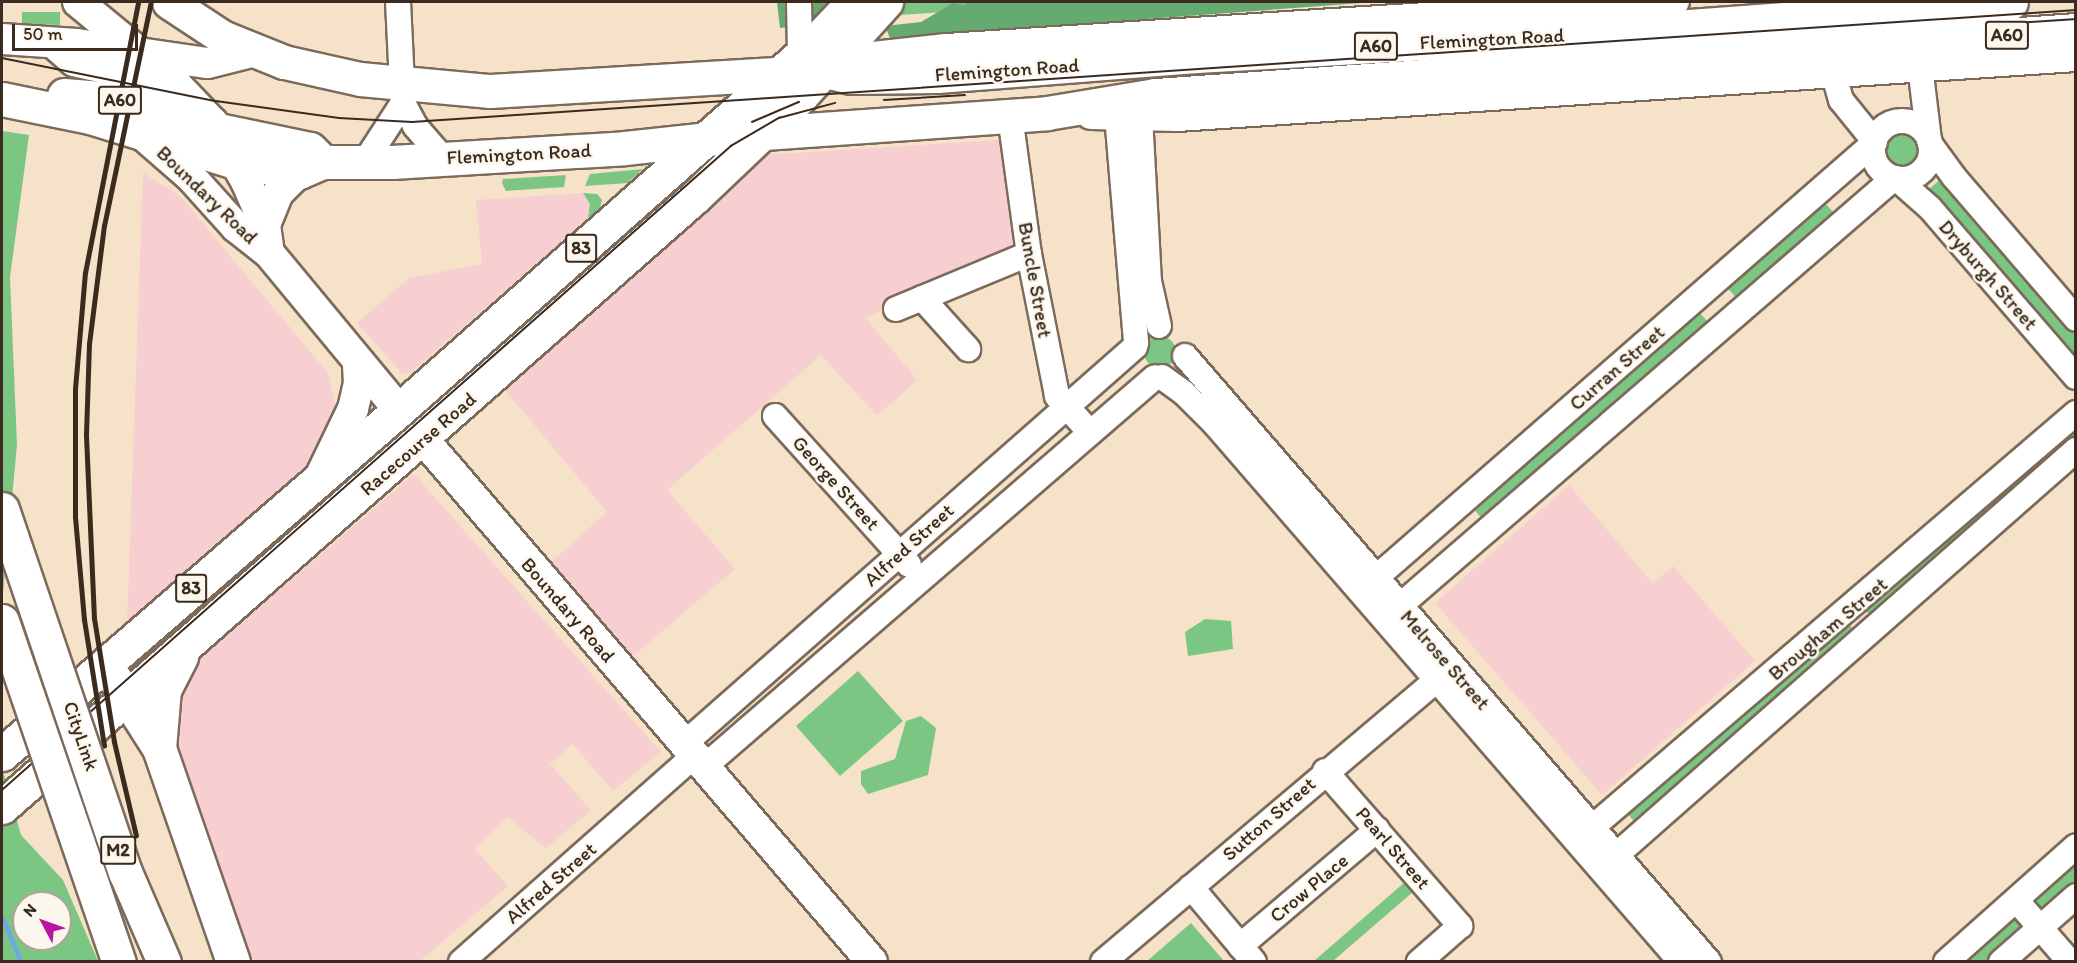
<!DOCTYPE html>
<style>
body{margin:0}
#map{position:relative;width:2077px;height:963px;overflow:hidden;background:#f5e2c9;font-family:Itim,sans-serif}
div>[style]{position:absolute}
.built>*{inset:0;background:#f7cfd1}
.green>*{inset:0;background:#7cc683}
.round{border-radius:50%}
.forest>*{inset:0;background:#65ab71}
.stream>*{height:5px;margin:-2.5px;padding:0 2.5px;transform-origin:2.5px;border-radius:2.5px;background:#71a8df}
.roads{filter:drop-shadow(2px 0 #7c6a5a) drop-shadow(-2px 0 #7c6a5a) drop-shadow(0 2px #7c6a5a) drop-shadow(0 -2px #7c6a5a)}
.minor>*{height:24px;margin:-12px;padding:0 12px;transform-origin:12px;border-radius:12px;background:#fff}
.minor>.ring{margin:-12px;padding:0;box-sizing:content-box;background:none;border:24px solid #fff;border-radius:50%}
.major>*{height:30px;margin:-15px;padding:0 15px;transform-origin:15px;border-radius:15px;background:#fff}
.highway>*{height:33px;margin:-16.5px;padding:0 16.5px;transform-origin:16.5px;border-radius:16.5px;background:#fff}
.tram>*{height:1.5px;margin:-0.75px;padding:0 0.75px;transform-origin:0.75px;border-radius:0.75px;background:#3b2a1e}
.rail>*{height:4.5px;margin:-2.25px;padding:0 2.25px;transform-origin:2.25px;border-radius:2.25px;background:#3b2a1e}
.bridges{filter:drop-shadow(2px 0 #7c6a5a) drop-shadow(-2px 0 #7c6a5a) drop-shadow(0 2px #7c6a5a) drop-shadow(0 -2px #7c6a5a)}
.highway-bridge>*{height:33px;margin:-16.5px;padding:0 16.5px;transform-origin:16.5px;border-radius:16.5px;background:#fff}
span{translate:-50% -50%;white-space:nowrap;text-align:center;line-height:1.15;-webkit-text-stroke:5px #fbf7ec;paint-order:stroke}
.shield-label span{padding:2px 4px;background:#fbf7ec;border:2px solid;border-radius:4px;-webkit-text-stroke-width:0}
.shield-label{font-size:18px;color:#3b2a1e;font-weight:700}
.street-label{font-size:20px;color:#3b2a1e}
.frame{position:absolute;inset:0;border:3px solid #3b2a1e;pointer-events:none}
.north{position:absolute;left:12px;top:891px;width:60px;height:60px;box-sizing:border-box;background:#fbf7ec;border:2px solid #aea59a;border-radius:50%;rotate:311deg;font-size:16px;font-weight:700;line-height:24px;text-align:center;color:#3b2a1e}
.north::after{content:'';display:block;margin:auto;width:21px;height:27px;background:#b5179e;clip-path:polygon(50% 0,100% 100%,50% 72%,0 100%)}
.scale{position:absolute;left:12px;top:24px;width:126px;height:27px;box-sizing:border-box;border:3px solid #3b2a1e;border-top:0;padding-left:8px;font-size:18px;line-height:21px;white-space:nowrap;color:#3b2a1e;-webkit-text-stroke:4px #fbf7ec;paint-order:stroke}
</style>
<div id="map">
<div class="built">
<div style="clip-path:polygon(1012px 139px,1022px 254px,865px 317px,917px 380px,877px 416px,821px 355px,667px 490px,735px 569px,631px 658px,550px 563px,607px 512px,504px 389px,761px 155px)"></div>
<div style="clip-path:polygon(143px 173px,180px 196px,328px 373px,338px 416px,319px 454px,127px 625px)"></div>
<div style="clip-path:polygon(583px 193px,600px 196px,600px 208px,410px 373px,402px 373px,357px 323px,409px 278px,482px 264px,476px 200px)"></div>
<div style="clip-path:polygon(414px 474px,661px 752px,613px 791px,572px 744px,550px 764px,591px 810px,546px 848px,507px 817px,475px 849px,508px 886px,420px 961px,252px 962px,222px 886px,177px 746px,179px 707px,190px 671px,198px 660px)"></div>
<div style="clip-path:polygon(1569px 485px,1653px 584px,1673px 566px,1755px 661px,1602px 795px,1435px 603px)"></div>
</div>
<div class="green">
<div style="clip-path:polygon(824px 2px,1100px 2px,884px 16px)"></div>
<div style="clip-path:polygon(22px 12px,60px 12px,60px 25px,22px 24px)"></div>
<div class="round" style="left:1880px;top:128px;width:44px;height:44px"></div>
<div style="clip-path:polygon(2px 131px,29px 135px,10px 277px,17px 445px,2px 604px)"></div>
<div style="clip-path:polygon(643px 169px,627px 183px,585px 186px,590px 174px)"></div>
<div style="clip-path:polygon(566px 175px,564px 187px,506px 191px,502px 183px,503px 179px)"></div>
<div style="clip-path:polygon(1942px 178px,2075px 331px,2075px 366px,1928px 190px)"></div>
<div style="clip-path:polygon(583px 193px,597px 194px,602px 200px,600px 208px,588px 218px,590px 204px)"></div>
<div style="clip-path:polygon(1823px 201px,1834px 213px,1737px 299px,1726px 286px)"></div>
<div style="clip-path:polygon(1697px 310px,1709px 323px,1483px 520px,1472px 507px)"></div>
<div class="round" style="left:1144px;top:336px;width:32px;height:32px"></div>
<div style="clip-path:polygon(2075px 422px,2075px 445px,1873px 619px,1862px 606px)"></div>
<div style="clip-path:polygon(1205px 619px,1231px 621px,1233px 649px,1188px 656px,1185px 632px)"></div>
<div style="clip-path:polygon(1847px 622px,1858px 635px,1638px 826px,1627px 813px)"></div>
<div style="clip-path:polygon(858px 671px,903px 721px,840px 776px,796px 726px)"></div>
<div style="clip-path:polygon(921px 716px,936px 728px,928px 775px,868px 794px,861px 784px,861px 771px,895px 759px,906px 721px)"></div>
<div style="clip-path:polygon(evenodd,2px 768px,21px 835px,63px 880px,98px 961px,2px 961px,2px 768px,24px 903px,60px 903px,60px 939px,24px 939px,24px 903px)"></div>
<div style="clip-path:polygon(2075px 861px,2075px 885px,2044px 913px,2032px 899px)"></div>
<div style="clip-path:polygon(1405px 882px,1414px 891px,1333px 961px,1314px 961px)"></div>
<div style="clip-path:polygon(2019px 915px,2029px 927px,1989px 961px,1964px 962px)"></div>
<div style="clip-path:polygon(1191px 923px,1224px 961px,1147px 961px)"></div>
</div>
<div class="forest">
<div style="clip-path:polygon(777px 2px,833px 2px,813px 24px,780px 28px)"></div>
<div style="clip-path:polygon(967px 2px,1375px 2px,890px 38px,885px 26px,921px 22px,953px 3px,965px 5px)"></div>
</div>
<div class="stream">
<div style="left:2px;top:917px;width:49px;rotate:67.1deg"></div>
</div>
<div class="roads">
<div class="minor">
<div style="left:398px;top:2px;width:101px;rotate:87.2deg"></div>
<div style="left:403px;top:103px;width:26px;rotate:62deg"></div>
<div style="left:415px;top:126px;width:43px;rotate:48.8deg"></div>
<div style="left:799px;top:2px;width:53px;rotate:88.9deg"></div>
<div style="left:1920px;top:66px;width:75px;rotate:83.1deg"></div>
<div style="left:1833px;top:72px;width:29px;rotate:74deg"></div>
<div style="left:1841px;top:100px;width:54px;rotate:51deg"></div>
<div style="left:1117px;top:115px;width:229px;rotate:85.2deg"></div>
<div style="left:1010px;top:116px;width:139px;rotate:82.2deg"></div>
<div style="left:1029px;top:254px;width:145px;rotate:78.8deg"></div>
<div style="left:1057px;top:396px;width:47px;rotate:47.6deg"></div>
<div style="left:1140px;top:116px;width:165px;rotate:86.9deg"></div>
<div style="left:1149px;top:281px;width:46px;rotate:77.5deg"></div>
<div class="ring" style="left:1873px;top:121px;width:34px;height:34px"></div>
<div style="left:1930px;top:144px;width:41px;rotate:54deg"></div>
<div style="left:1954px;top:177px;width:187px;rotate:49.3deg"></div>
<div style="left:364px;top:163px;width:72px;rotate:-57deg"></div>
<div style="left:1896px;top:178px;width:45px;rotate:41.4deg"></div>
<div style="left:1930px;top:208px;width:223px;rotate:49.2deg"></div>
<div style="left:922px;top:298px;width:69px;rotate:48deg"></div>
<div style="left:896px;top:309px;width:144px;rotate:-22.5deg"></div>
<div style="left:1185px;top:356px;width:801px;rotate:49.15deg"></div>
<div style="left:1162px;top:377px;width:26px;rotate:36deg"></div>
<div style="left:1183px;top:392px;width:44px;rotate:45deg"></div>
<div style="left:1214px;top:423px;width:713px;rotate:49.09deg"></div>
<div style="left:775px;top:416px;width:200px;rotate:48deg"></div>
<div style="left:1363px;top:589px;width:678px;rotate:-41.11deg"></div>
<div style="left:1388px;top:616px;width:669px;rotate:-40.88deg"></div>
<div style="left:684px;top:744px;width:601px;rotate:-41.36deg"></div>
<div style="left:704px;top:767px;width:596px;rotate:-40.85deg"></div>
<div style="left:1325px;top:771px;width:206px;rotate:48.9deg"></div>
<div style="left:1460px;top:926px;width:55px;rotate:138.7deg"></div>
<div style="left:1581px;top:837px;width:652px;rotate:-40.58deg"></div>
<div style="left:1605px;top:865px;width:628px;rotate:-41.38deg"></div>
<div style="left:1191px;top:887px;width:98px;rotate:50deg"></div>
<div style="left:2017px;top:901px;width:81px;rotate:49deg"></div>
<div style="left:1240px;top:946px;width:180px;rotate:-40.3deg"></div>
<div style="left:461px;top:962px;width:311px;rotate:-41.5deg"></div>
<div style="left:1103px;top:962px;width:437px;rotate:-40.2deg"></div>
<div style="left:1946px;top:962px;width:174px;rotate:-41.7deg"></div>
<div style="left:2001px;top:962px;width:100px;rotate:-41.3deg"></div>
</div>
<div class="major">
<div style="left:78px;top:2px;width:118px;rotate:39.5deg"></div>
<div style="left:169px;top:77px;width:64px;rotate:46.3deg"></div>
<div style="left:213px;top:123px;width:67px;rotate:60.4deg"></div>
<div style="left:246px;top:181px;width:48px;rotate:66.6deg"></div>
<div style="left:265px;top:225px;width:28px;rotate:82deg"></div>
<div style="left:2px;top:39px;width:75px;rotate:3.8deg"></div>
<div style="left:77px;top:44px;width:132px;rotate:8.3deg"></div>
<div style="left:208px;top:63px;width:44px;rotate:-14.3deg"></div>
<div style="left:58px;top:47px;width:21px;rotate:41deg"></div>
<div style="left:74px;top:61px;width:105px;rotate:12.7deg"></div>
<div style="left:829px;top:71px;width:37px;rotate:-20deg"></div>
<div style="left:864px;top:58px;width:83px;rotate:-6.2deg"></div>
<div style="left:947px;top:49px;width:728px;rotate:-3.7deg"></div>
<div style="left:1091px;top:114px;width:86px;rotate:1.3deg"></div>
<div style="left:1177px;top:116px;width:901px;rotate:-3.82deg"></div>
<div style="left:144px;top:136px;width:62px;rotate:41.1deg"></div>
<div style="left:191px;top:177px;width:67px;rotate:48deg"></div>
<div style="left:236px;top:227px;width:42px;rotate:38.2deg"></div>
<div style="left:269px;top:253px;width:204px;rotate:50.4deg"></div>
<div style="left:265px;top:225px;width:35px;rotate:-68deg"></div>
<div style="left:278px;top:193px;width:30px;rotate:-45deg"></div>
<div style="left:423px;top:439px;width:689px;rotate:49.35deg"></div>
<div style="left:322px;top:473px;width:71px;rotate:-64.2deg"></div>
<div style="left:353px;top:409px;width:26px;rotate:-77deg"></div>
<div style="left:359px;top:384px;width:22px;rotate:-93deg"></div>
</div>
<div class="highway">
<div style="left:169px;top:2px;width:64px;rotate:33.4deg"></div>
<div style="left:222px;top:37px;width:67px;rotate:22deg"></div>
<div style="left:284px;top:62px;width:78px;rotate:12.6deg"></div>
<div style="left:360px;top:79px;width:131px;rotate:5.3deg"></div>
<div style="left:490px;top:91px;width:336px;rotate:-3.4deg"></div>
<div style="left:825px;top:71px;width:27px;rotate:13deg"></div>
<div style="left:851px;top:77px;width:86px;rotate:-0.7deg"></div>
<div style="left:937px;top:76px;width:259px;rotate:-4.4deg"></div>
<div style="left:1195px;top:56px;width:372px;rotate:-3.2deg"></div>
<div style="left:1566px;top:35px;width:446px;rotate:-4.2deg"></div>
<div style="left:64px;top:95px;width:61px;rotate:4.7deg"></div>
<div style="left:125px;top:100px;width:58px;rotate:14deg"></div>
<div style="left:2px;top:99px;width:90px;rotate:11.6deg"></div>
<div style="left:90px;top:117px;width:155px;rotate:17.3deg"></div>
<div style="left:238px;top:163px;width:62px;rotate:8.4deg"></div>
<div style="left:299px;top:172px;width:26px;rotate:-23deg"></div>
<div style="left:323px;top:162px;width:69px"></div>
<div style="left:392px;top:162px;width:233px;rotate:-3.4deg"></div>
<div style="left:625px;top:148px;width:140px;rotate:-6.2deg"></div>
<div style="left:764px;top:133px;width:284px;rotate:-4deg"></div>
<div style="left:1047px;top:113px;width:110px;rotate:-9.4deg"></div>
<div style="left:1156px;top:95px;width:922px;rotate:-4.04deg"></div>
<div style="left:144px;top:125px;width:50px"></div>
<div style="left:194px;top:125px;width:118px;rotate:11.7deg"></div>
<div style="left:310px;top:149px;width:18px;rotate:45deg"></div>
<div style="left:115px;top:679px;width:82px;rotate:57.5deg"></div>
<div style="left:159px;top:748px;width:226px;rotate:70.9deg"></div>
<div style="left:159px;top:748px;width:58px;rotate:-85.1deg"></div>
<div style="left:164px;top:690px;width:38px;rotate:-63deg"></div>
<div style="left:2px;top:754px;width:525px;rotate:-40.91deg"></div>
<div style="left:399px;top:410px;width:551px;rotate:-41.47deg"></div>
<div style="left:812px;top:45px;width:59px;rotate:-46.4deg"></div>
<div style="left:2px;top:807px;width:923px;rotate:-41.36deg"></div>
<div style="left:695px;top:197px;width:146px;rotate:-43.6deg"></div>
<div style="left:801px;top:96px;width:127px;rotate:-47.9deg"></div>
</div>
</div>
<div class="tram">
<div style="left:2001px;top:24px;width:75px;rotate:-3.8deg"></div>
<div style="left:2px;top:58px;width:218px;rotate:11.4deg"></div>
<div style="left:216px;top:101px;width:124px;rotate:7.9deg"></div>
<div style="left:339px;top:118px;width:73px;rotate:3.1deg"></div>
<div style="left:412px;top:122px;width:1668px;rotate:-3.85deg"></div>
<div style="left:884px;top:100px;width:81px;rotate:-3.5deg"></div>
<div style="left:752px;top:122px;width:51px;rotate:-23.1deg"></div>
<div style="left:2px;top:790px;width:973px;rotate:-41.46deg"></div>
<div style="left:731px;top:146px;width:56px;rotate:-30.3deg"></div>
<div style="left:779px;top:118px;width:58px;rotate:-15deg"></div>
</div>
<div class="rail">
<div style="left:104px;top:746px;width:128px;rotate:-99deg"></div>
<div style="left:84px;top:620px;width:103px;rotate:-95deg"></div>
<div style="left:75px;top:517px;width:128px;rotate:-90deg"></div>
<div style="left:75px;top:389px;width:116px;rotate:-85.1deg"></div>
<div style="left:85px;top:273px;width:276px;rotate:-78.9deg"></div>
<div style="left:136px;top:836px;width:97px;rotate:-103.2deg"></div>
<div style="left:114px;top:742px;width:125px;rotate:-99.2deg"></div>
<div style="left:94px;top:619px;width:185px;rotate:-92.5deg"></div>
<div style="left:86px;top:434px;width:90px;rotate:-88.1deg"></div>
<div style="left:89px;top:344px;width:119px;rotate:-82.8deg"></div>
<div style="left:104px;top:226px;width:229px;rotate:-78.2deg"></div>
</div>
<div class="bridges">
<div class="highway-bridge">
<div style="left:2px;top:509px;width:383px;rotate:71.3deg"></div>
<div style="left:125px;top:872px;width:98px;rotate:66.6deg"></div>
<div style="left:2px;top:621px;width:361px;rotate:71.1deg"></div>
</div>
</div>
<div class="shield-label">
<span style="left:2007px;top:35px">A60</span>
<span style="left:1376px;top:46px">A60</span>
<span style="left:120px;top:100px">A60</span>
<span style="left:581px;top:248px">83</span>
<span style="left:191px;top:588px">83</span>
<span style="left:118px;top:850px">M2</span>
</div>
<div class="street-label">
<span style="left:1492px;top:39px;rotate:-3deg">Flemington Road</span>
<span style="left:1007px;top:70px;rotate:-4deg">Flemington Road</span>
<span style="left:519px;top:154px;rotate:-3deg">Flemington Road</span>
<span style="left:207px;top:195px;rotate:44deg">Boundary Road</span>
<span style="left:1988px;top:275px;rotate:49deg">Dryburgh Street</span>
<span style="left:1035px;top:280px;rotate:80deg">Buncle Street</span>
<span style="left:1617px;top:368px;rotate:-41deg">Curran Street</span>
<span style="left:418px;top:444px;rotate:-41deg">Racecourse Road</span>
<span style="left:836px;top:483px;rotate:48deg">George Street</span>
<span style="left:909px;top:545px;rotate:-42deg">Alfred Street</span>
<span style="left:568px;top:610px;rotate:49deg">Boundary Road</span>
<span style="left:1828px;top:629px;rotate:-40deg">Brougham Street</span>
<span style="left:1445px;top:660px;rotate:49deg">Melrose Street</span>
<span style="left:81px;top:736px;rotate:71deg">CityLink</span>
<span style="left:1269px;top:819px;rotate:-41deg">Sutton Street</span>
<span style="left:1393px;top:848px;rotate:49deg">Pearl Street</span>
<span style="left:551px;top:883px;rotate:-41deg">Alfred Street</span>
<span style="left:1309px;top:888px;rotate:-40deg">Crow Place</span>
</div>
<div class="frame"></div>
<div class="north">N</div>
<div class="scale">50 m</div>
</div>
